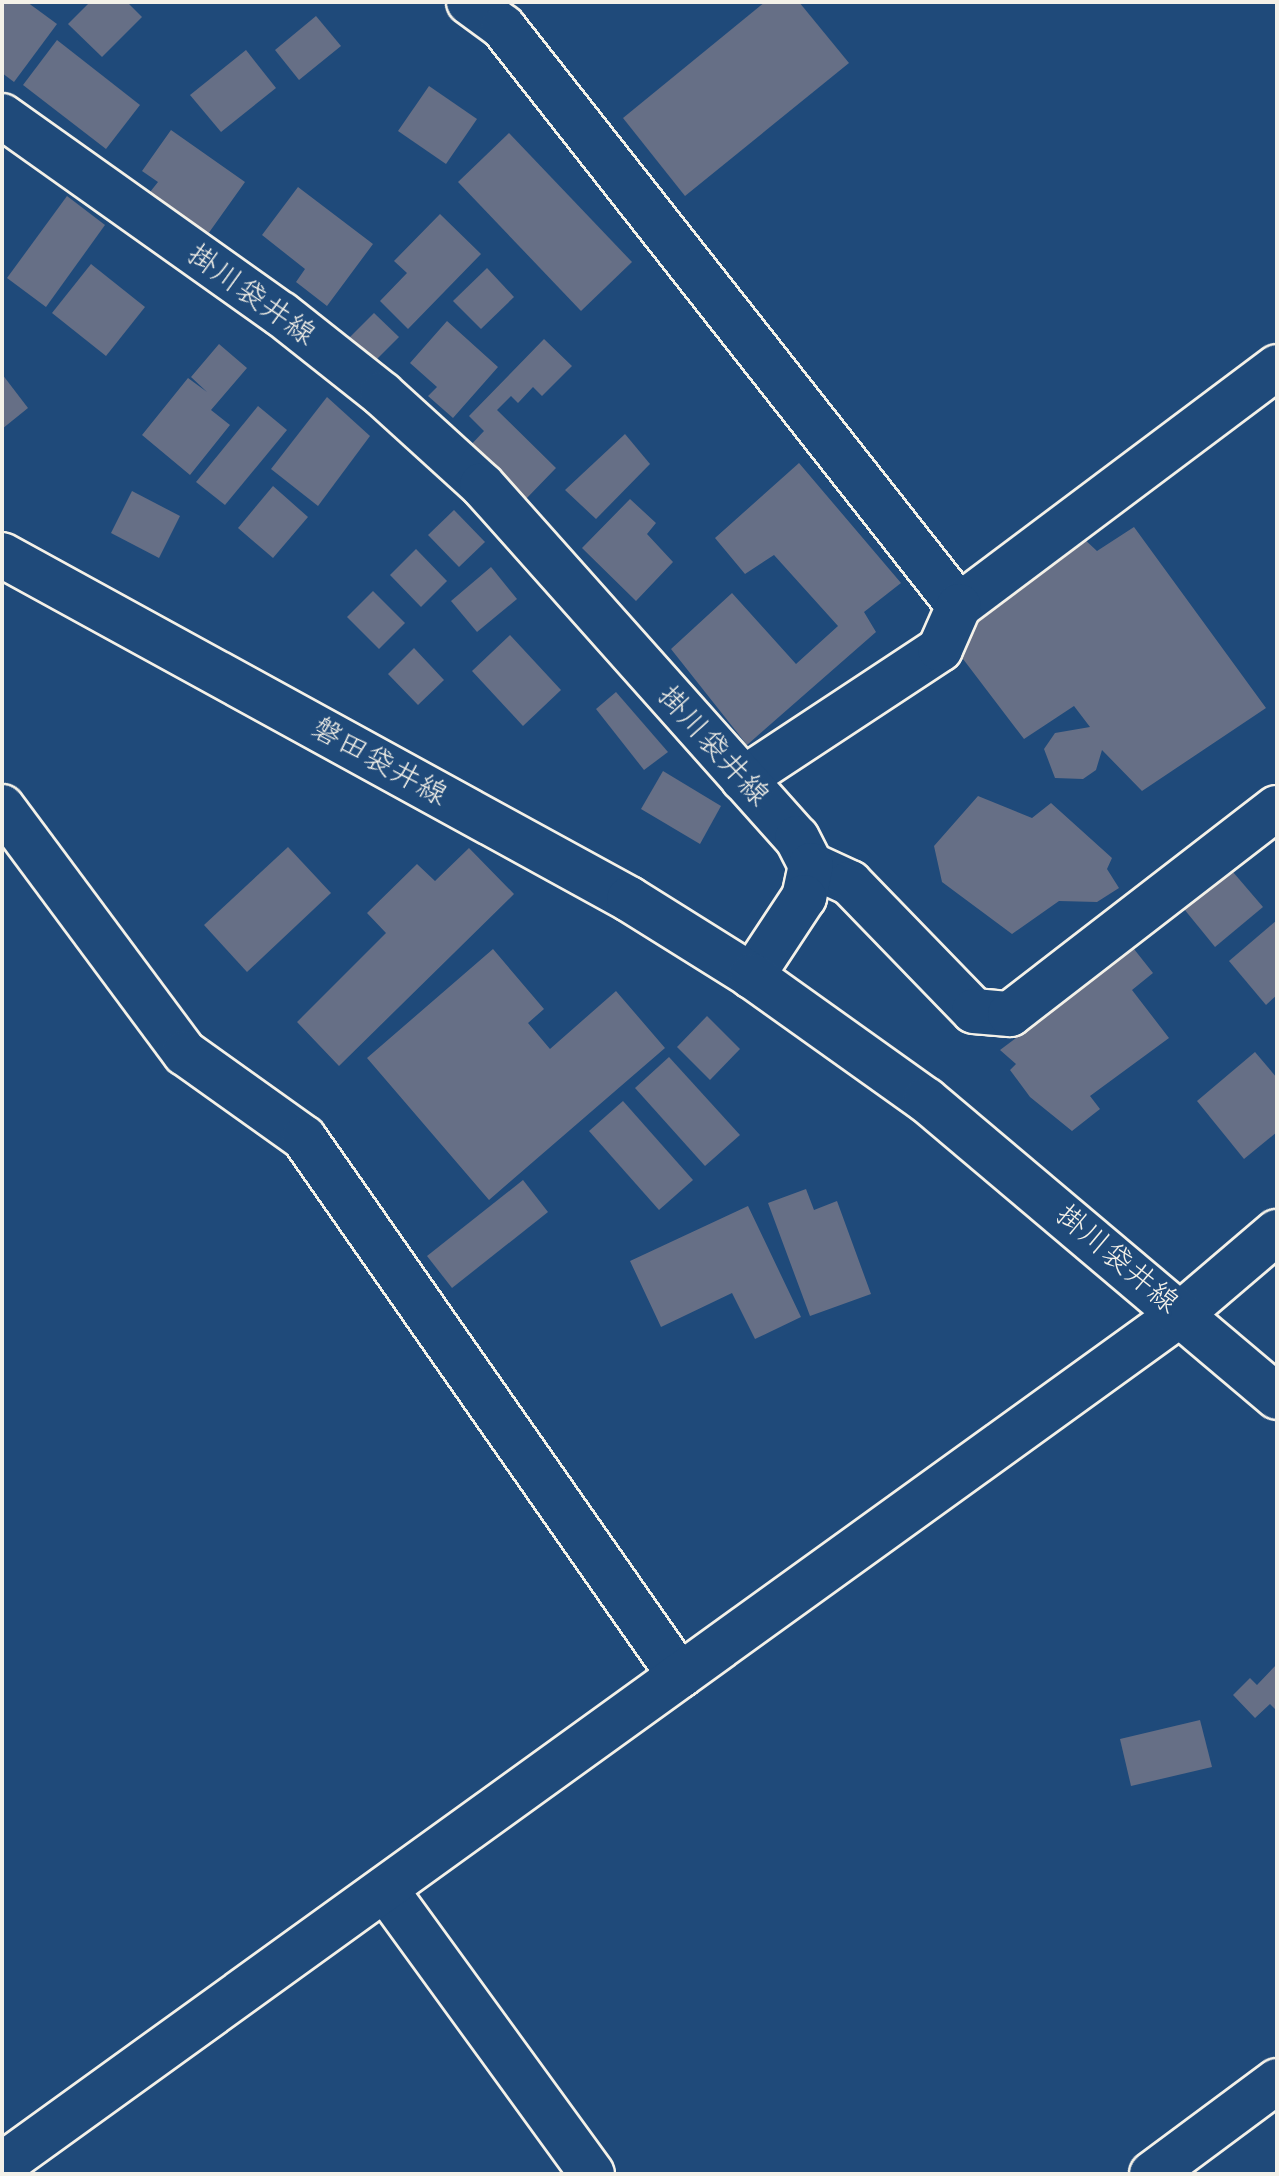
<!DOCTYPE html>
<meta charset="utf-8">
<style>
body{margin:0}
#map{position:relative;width:1279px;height:2176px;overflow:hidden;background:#1f4a7a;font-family:"Architects Daughter","Klee One",sans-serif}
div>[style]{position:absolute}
.building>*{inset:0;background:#666f86}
.roads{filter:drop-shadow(2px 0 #f4f1e8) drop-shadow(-2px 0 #f4f1e8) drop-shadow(0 2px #f4f1e8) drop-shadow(0 -2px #f4f1e8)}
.minor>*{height:44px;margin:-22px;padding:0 22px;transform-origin:22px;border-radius:22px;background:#1f4a7a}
.major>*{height:44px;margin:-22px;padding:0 22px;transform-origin:22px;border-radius:22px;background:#1f4a7a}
span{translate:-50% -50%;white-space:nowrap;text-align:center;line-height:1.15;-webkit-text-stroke:6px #1f4a7a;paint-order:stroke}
.street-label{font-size:30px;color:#f4f1e8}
.frame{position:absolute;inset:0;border:4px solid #f4f1e8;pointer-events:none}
</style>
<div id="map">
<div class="building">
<div style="clip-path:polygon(2px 2px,27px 2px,57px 24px,14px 82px,2px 73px)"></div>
<div style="clip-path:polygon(90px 2px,127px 2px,142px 17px,102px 57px,68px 24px)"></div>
<div style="clip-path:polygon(765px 2px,799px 2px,849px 63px,685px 196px,623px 118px)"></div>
<div style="clip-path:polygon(316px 16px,341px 46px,299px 80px,275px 50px)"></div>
<div style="clip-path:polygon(57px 40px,140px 105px,106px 149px,23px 85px)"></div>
<div style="clip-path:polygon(246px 50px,276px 88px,221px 132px,190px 95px)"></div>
<div style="clip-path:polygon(429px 86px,477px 119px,446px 164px,398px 131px)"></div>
<div style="clip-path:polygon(171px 130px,245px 182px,208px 234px,150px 192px,158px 182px,142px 171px)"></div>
<div style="clip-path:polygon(509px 133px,632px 262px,581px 311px,458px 182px)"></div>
<div style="clip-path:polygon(298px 187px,373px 244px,327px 306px,296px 282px,305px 269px,262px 235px)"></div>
<div style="clip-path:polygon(67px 196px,105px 225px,46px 307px,7px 278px)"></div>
<div style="clip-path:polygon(440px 214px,481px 254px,408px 329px,380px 301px,407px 273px,394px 261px)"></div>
<div style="clip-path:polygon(91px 264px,145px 307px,106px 356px,52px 313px)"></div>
<div style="clip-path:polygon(487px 268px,514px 297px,481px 329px,453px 301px)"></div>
<div style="clip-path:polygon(374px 313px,399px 337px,370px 366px,345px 342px)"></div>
<div style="clip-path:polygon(447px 321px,498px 367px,453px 418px,428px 396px,437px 387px,410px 363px)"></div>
<div style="clip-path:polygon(544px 339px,572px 366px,542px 396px,533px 387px,518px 403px,511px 396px,497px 410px,556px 468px,524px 501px,468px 448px,484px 431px,469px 416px)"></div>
<div style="clip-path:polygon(219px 344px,247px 368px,211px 410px,230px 425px,190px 475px,142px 435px,188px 378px,207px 392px,191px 377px)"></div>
<div style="clip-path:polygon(2px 374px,28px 408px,2px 429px)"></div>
<div style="clip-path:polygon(327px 397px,370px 436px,318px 506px,271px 469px)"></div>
<div style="clip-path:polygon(258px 406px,287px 430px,225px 505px,196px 482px)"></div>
<div style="clip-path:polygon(625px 434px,650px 464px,596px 519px,565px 490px)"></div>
<div style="clip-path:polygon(799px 463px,901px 583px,864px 612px,876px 632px,747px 745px,671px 649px,732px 593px,796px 664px,838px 626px,774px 555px,745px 574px,715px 538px)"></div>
<div style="clip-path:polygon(273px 486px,308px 517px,273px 558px,238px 528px)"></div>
<div style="clip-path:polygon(132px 491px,180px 516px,159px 558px,111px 533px)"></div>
<div style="clip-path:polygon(630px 499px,656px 523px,647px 534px,673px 562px,636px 601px,582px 548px)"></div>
<div style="clip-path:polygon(454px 510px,485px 542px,459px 567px,428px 535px)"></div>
<div style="clip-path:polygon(1134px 527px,1266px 708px,1142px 791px,1102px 750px,1096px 770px,1083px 779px,1055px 778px,1044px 749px,1055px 733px,1090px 727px,1074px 706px,1024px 739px,960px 655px,975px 616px,1082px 537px,1097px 551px)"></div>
<div style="clip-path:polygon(416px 549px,447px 581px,421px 607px,390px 575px)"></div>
<div style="clip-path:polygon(491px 567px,517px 599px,477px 632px,451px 601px)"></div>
<div style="clip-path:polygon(373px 591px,405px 623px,379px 649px,347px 617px)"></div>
<div style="clip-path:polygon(510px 635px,561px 690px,523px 726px,472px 671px)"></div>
<div style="clip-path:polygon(414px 648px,444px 680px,418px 705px,388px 674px)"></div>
<div style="clip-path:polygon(616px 692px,668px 752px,644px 770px,596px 709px)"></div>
<div style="clip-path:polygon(663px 771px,721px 806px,700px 844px,641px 809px)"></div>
<div style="clip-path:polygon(978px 796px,1032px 818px,1051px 803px,1112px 858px,1107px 869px,1119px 888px,1097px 902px,1059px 901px,1012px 934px,942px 882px,934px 846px)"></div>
<div style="clip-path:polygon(288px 847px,331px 893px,247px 972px,204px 925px)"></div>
<div style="clip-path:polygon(469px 848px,514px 894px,339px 1066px,297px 1022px,386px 933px,367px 913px,417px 864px,435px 881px)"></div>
<div style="clip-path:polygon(1227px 865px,1263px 907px,1215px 947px,1180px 904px)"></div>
<div style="clip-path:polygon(1277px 920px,1277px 995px,1266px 1005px,1229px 961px)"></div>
<div style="clip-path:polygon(493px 949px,544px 1009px,528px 1023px,550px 1049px,616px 991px,665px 1048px,489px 1200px,367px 1058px)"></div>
<div style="clip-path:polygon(1134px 949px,1153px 973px,1132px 990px,1169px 1038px,1090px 1096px,1100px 1109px,1072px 1131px,1030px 1097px,1010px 1070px,1016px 1064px,1000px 1050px)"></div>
<div style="clip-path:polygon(707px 1016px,740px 1049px,710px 1080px,677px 1047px)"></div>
<div style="clip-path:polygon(1255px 1052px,1277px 1078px,1277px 1132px,1244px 1159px,1197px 1101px)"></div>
<div style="clip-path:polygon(669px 1057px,740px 1135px,705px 1166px,635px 1088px)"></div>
<div style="clip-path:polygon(623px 1101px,693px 1180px,659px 1210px,589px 1131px)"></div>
<div style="clip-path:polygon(523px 1180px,548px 1212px,452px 1288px,427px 1256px)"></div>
<div style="clip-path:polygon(806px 1189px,814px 1210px,837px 1201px,871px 1294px,810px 1316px,768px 1203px)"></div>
<div style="clip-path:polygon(748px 1206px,801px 1317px,755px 1339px,732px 1293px,661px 1327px,630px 1261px)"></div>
<div style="clip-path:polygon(1277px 1664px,1277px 1711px,1270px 1704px,1255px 1718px,1233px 1695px,1250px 1678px,1257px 1685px)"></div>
<div style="clip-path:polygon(1200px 1720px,1212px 1767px,1131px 1786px,1120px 1739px)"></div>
</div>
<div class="roads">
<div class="minor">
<div style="left:469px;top:2px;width:42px;rotate:36.3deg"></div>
<div style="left:503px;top:27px;width:737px;rotate:51.78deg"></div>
<div style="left:959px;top:606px;width:398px;rotate:-36.9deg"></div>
<div style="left:743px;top:779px;width:236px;rotate:-33.4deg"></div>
<div style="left:940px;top:649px;width:47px;rotate:-66.2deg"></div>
<div style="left:2px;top:807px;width:307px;rotate:53.4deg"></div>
<div style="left:185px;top:1053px;width:146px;rotate:35.5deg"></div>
<div style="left:304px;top:1138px;width:656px;rotate:55.05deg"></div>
<div style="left:811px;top:865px;width:43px;rotate:24.8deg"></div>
<div style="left:850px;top:883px;width:178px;rotate:45.9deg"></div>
<div style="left:974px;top:1011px;width:36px;rotate:5deg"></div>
<div style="left:1010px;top:1014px;width:337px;rotate:-37.7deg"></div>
<div style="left:385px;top:1889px;width:352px;rotate:54deg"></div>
<div style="left:2px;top:2165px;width:1455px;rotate:-35.83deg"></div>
<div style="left:1182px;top:1313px;width:125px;rotate:-40.5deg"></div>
<div style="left:1152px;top:2174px;width:156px;rotate:-36.6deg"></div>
</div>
<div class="major">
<div style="left:2px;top:116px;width:342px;rotate:35.4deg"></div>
<div style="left:281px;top:314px;width:129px;rotate:38.4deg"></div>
<div style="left:382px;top:394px;width:135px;rotate:42.3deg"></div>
<div style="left:482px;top:485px;width:473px;rotate:48.3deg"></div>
<div style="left:797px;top:838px;width:30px;rotate:63deg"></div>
<div style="left:811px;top:865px;width:33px;rotate:102deg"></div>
<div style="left:804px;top:897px;width:95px;rotate:123.4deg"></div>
<div style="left:2px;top:555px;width:715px;rotate:28.75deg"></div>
<div style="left:629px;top:899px;width:145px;rotate:32deg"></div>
<div style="left:752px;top:976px;width:214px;rotate:35.5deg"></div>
<div style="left:926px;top:1100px;width:460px;rotate:40.2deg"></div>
</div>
</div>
<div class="street-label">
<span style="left:251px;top:295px;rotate:36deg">掛川袋井線</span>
<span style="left:713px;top:746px;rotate:48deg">掛川袋井線</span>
<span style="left:379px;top:762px;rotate:29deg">磐田袋井線</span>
<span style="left:1117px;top:1259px;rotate:40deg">掛川袋井線</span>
</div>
<div class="frame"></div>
</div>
